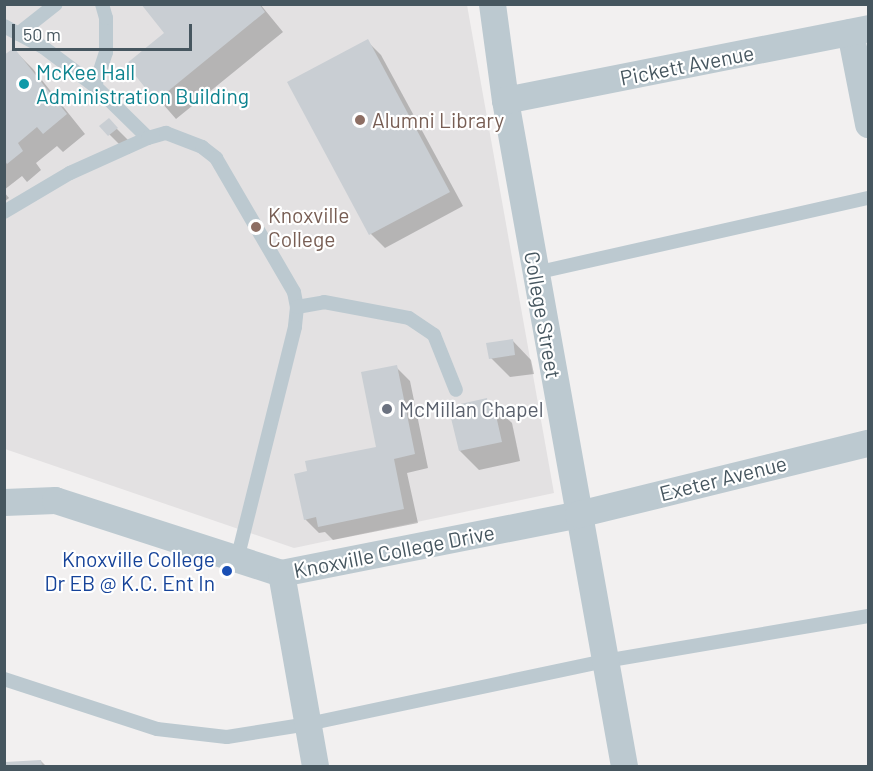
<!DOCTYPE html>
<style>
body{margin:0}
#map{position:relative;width:873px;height:771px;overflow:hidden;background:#f2f0f0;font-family:Barlow,sans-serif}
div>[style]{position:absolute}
.education>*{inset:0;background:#e3e1e2}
.shadow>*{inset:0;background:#0003}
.building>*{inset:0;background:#c9ced3}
.service>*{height:14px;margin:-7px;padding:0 7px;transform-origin:7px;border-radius:7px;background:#bcc9d0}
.minor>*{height:27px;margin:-13.5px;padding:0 13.5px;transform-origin:13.5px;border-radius:13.5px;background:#bcc9d0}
.dots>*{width:16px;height:16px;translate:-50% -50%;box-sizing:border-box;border:3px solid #fff;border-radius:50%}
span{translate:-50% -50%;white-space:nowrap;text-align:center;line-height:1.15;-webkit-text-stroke:4.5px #fff;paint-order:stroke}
.street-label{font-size:21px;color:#46565f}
.culture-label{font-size:21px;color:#0d838f}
.left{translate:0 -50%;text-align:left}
.education-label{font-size:21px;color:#785e54}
.worship-label{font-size:21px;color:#5b616d}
.transit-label{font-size:21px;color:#164399}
.right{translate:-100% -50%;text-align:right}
.frame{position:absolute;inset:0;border:6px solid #46565f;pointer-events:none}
.scale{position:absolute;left:12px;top:24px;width:180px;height:27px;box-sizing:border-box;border:3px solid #46565f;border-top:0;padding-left:8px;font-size:18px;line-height:21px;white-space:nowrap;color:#46565f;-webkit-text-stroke:4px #fff;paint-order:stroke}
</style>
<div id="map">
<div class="education">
<div style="clip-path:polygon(5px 5px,467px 5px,554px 493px,294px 548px,5px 449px)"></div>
</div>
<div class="shadow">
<div style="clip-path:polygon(143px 4px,260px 4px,283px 32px,176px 119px,128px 64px,166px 33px)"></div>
<div style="clip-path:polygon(367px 41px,381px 55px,463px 206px,385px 248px,371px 234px)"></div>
<div style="clip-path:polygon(14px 50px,33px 69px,85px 134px,63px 152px,57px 146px,36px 163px,41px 170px,27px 182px,22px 176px,4px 190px,4px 57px)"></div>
<div style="clip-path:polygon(108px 120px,136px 148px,129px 154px,101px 126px)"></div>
<div style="clip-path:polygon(4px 192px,9px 198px,4px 202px)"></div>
<div style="clip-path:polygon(512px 340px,531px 360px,534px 374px,510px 377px,491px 358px)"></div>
<div style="clip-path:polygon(396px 367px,410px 381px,428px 468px,407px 473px,418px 523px,333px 540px,325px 532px,319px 533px,305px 519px,378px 448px)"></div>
<div style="clip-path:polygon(487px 400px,512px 423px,520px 461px,479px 470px,460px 451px)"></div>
<div style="clip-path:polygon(41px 761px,46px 766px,7px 766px,7px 763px)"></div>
</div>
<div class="building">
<div style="clip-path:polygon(141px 4px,259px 4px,265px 12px,156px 101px,126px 64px,164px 33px)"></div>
<div style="clip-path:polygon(368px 39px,450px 192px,369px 235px,287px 82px)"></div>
<div style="clip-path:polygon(14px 48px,67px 114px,43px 134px,37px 127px,18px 143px,23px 151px,7px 164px,4px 160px,4px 55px)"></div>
<div style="clip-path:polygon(109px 118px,118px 128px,108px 136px,99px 126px)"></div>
<div style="clip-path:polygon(513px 339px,515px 355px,489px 359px,486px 343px)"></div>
<div style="clip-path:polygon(397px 365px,415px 454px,394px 459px,404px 509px,318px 527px,316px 517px,304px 520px,294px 474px,307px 471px,305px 461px,376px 447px,361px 372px)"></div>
<div style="clip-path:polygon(487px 398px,488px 404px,493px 402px,502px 442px,459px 451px,450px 414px,458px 412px,456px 405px)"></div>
<div style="clip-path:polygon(41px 760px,42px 766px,5px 766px,5px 762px)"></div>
</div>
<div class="service">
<div style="left:4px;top:26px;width:44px;rotate:28.3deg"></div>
<div style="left:43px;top:47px;width:65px;rotate:36.9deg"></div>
<div style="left:95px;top:86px;width:74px;rotate:44.5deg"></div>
<div style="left:18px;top:34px;width:48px;rotate:-38.3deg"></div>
<div style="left:95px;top:86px;width:36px;rotate:-72deg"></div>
<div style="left:106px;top:52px;width:34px;rotate:-90deg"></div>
<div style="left:106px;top:18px;width:15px;rotate:-106deg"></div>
<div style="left:4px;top:212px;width:77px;rotate:-30.6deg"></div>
<div style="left:70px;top:173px;width:85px;rotate:-24.2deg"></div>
<div style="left:148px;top:138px;width:19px;rotate:-16deg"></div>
<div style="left:166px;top:133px;width:39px;rotate:21deg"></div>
<div style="left:202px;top:147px;width:18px;rotate:38deg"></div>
<div style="left:216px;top:158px;width:155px;rotate:59.8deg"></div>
<div style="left:294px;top:292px;width:15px;rotate:79deg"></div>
<div style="left:297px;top:307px;width:20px;rotate:96deg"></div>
<div style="left:295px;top:327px;width:239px;rotate:104deg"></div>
<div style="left:535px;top:273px;width:341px;rotate:-12.7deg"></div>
<div style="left:297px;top:307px;width:27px;rotate:-10deg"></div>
<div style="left:324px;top:302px;width:86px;rotate:10.7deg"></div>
<div style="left:409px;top:318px;width:30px;rotate:34deg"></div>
<div style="left:434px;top:335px;width:59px;rotate:68.2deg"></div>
<div style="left:4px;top:679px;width:161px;rotate:18.1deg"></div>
<div style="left:157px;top:729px;width:70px;rotate:6.5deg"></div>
<div style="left:227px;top:737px;width:82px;rotate:-9.1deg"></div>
<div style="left:308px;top:724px;width:304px;rotate:-12deg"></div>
<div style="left:605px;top:661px;width:267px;rotate:-9.7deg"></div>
</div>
<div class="minor">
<div style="left:492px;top:4px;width:97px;rotate:82.3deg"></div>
<div style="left:505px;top:100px;width:677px;rotate:79.87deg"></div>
<div style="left:850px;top:32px;width:94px;rotate:78.9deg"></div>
<div style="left:505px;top:100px;width:370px;rotate:-11.2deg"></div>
<div style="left:4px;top:502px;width:51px;rotate:-2.2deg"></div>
<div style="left:55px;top:500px;width:237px;rotate:17.9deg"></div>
<div style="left:281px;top:573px;width:303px;rotate:-11.2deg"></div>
<div style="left:578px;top:514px;width:299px;rotate:-13.8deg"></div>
<div style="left:281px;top:573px;width:196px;rotate:80deg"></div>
</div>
<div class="dots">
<div style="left:24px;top:84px;background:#0f9aa8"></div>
<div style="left:360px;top:120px;background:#8d6e63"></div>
<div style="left:256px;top:227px;background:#8d6e63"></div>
<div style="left:387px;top:409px;background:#6b7280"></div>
<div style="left:227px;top:571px;background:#1a4fb4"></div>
</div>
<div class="street-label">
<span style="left:687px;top:65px;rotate:-11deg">Pickett Avenue</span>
<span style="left:543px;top:315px;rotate:80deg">College Street</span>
<span style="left:723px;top:478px;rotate:-14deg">Exeter Avenue</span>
<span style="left:394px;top:551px;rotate:-11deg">Knoxville College Drive</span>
</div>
<div class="culture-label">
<span class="left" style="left:36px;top:84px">McKee Hall<br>Administration Building</span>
</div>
<div class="education-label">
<span class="left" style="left:372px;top:120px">Alumni Library</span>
<span class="left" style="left:268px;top:227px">Knoxville<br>College</span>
</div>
<div class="worship-label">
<span class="left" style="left:399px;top:409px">McMillan Chapel</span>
</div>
<div class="transit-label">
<span class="right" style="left:215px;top:571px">Knoxville College<br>Dr EB @ K.C. Ent In</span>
</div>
<div class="frame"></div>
<div class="scale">50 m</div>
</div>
